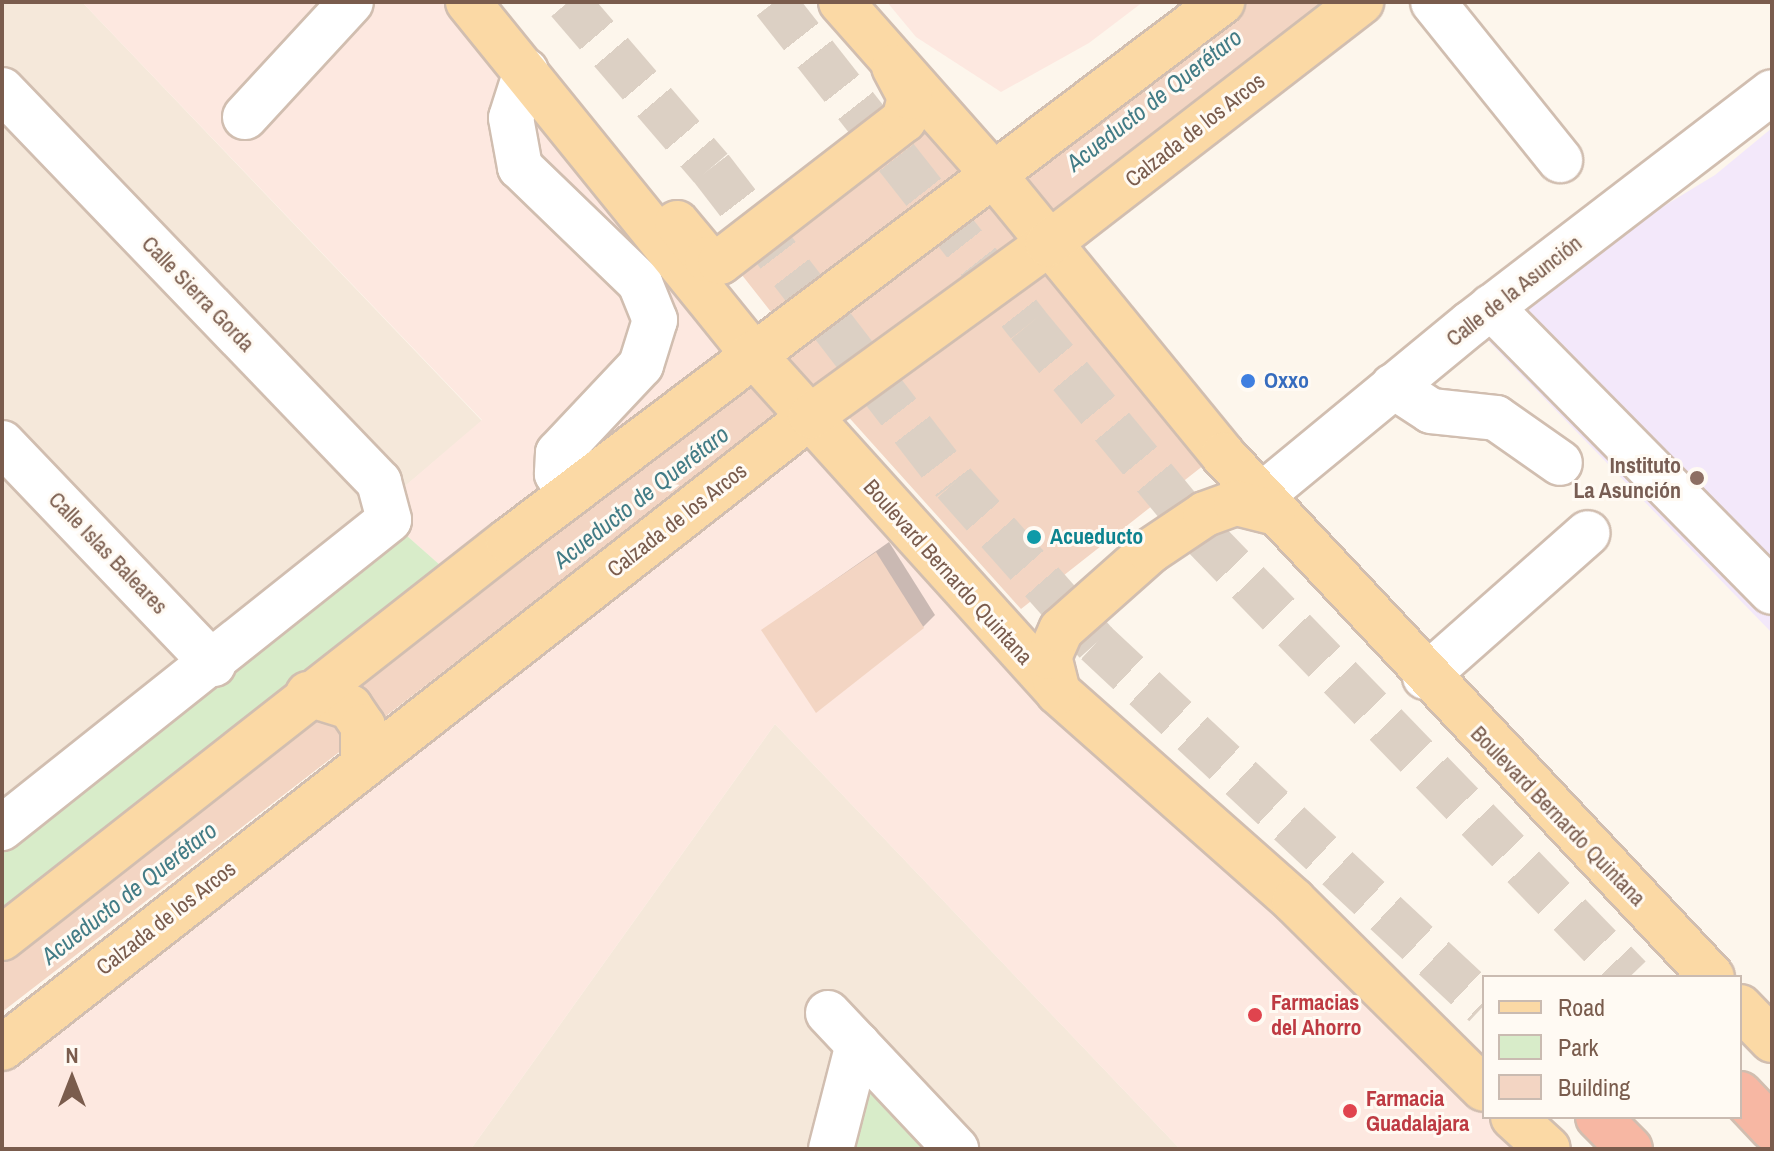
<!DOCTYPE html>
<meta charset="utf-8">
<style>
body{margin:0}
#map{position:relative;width:1774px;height:1151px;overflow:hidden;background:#fdf6ec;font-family:"Archivo Narrow",sans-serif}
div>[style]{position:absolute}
.residential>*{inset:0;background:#f5e8da}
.commercial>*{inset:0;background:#fde8e0}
.education>*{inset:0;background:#f3e8fa}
.green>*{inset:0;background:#d8ecc9}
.shadow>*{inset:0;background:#0003}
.building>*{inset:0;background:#f3d5c3}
.highway-tunnel>*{height:44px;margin-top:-22px;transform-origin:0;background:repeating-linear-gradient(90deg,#dcd0c4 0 44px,transparent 0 66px)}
.roads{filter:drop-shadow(2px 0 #d1beb0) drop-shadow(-2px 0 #d1beb0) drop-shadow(0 2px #d1beb0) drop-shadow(0 -2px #d1beb0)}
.minor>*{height:44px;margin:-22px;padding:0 22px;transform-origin:22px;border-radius:22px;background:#fff}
.major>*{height:44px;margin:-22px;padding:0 22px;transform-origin:22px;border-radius:22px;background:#fbd9a5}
.highway>*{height:44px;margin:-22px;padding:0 22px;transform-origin:22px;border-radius:22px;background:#f7b7a3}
.dots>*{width:22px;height:22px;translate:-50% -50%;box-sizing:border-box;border:4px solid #fffaf3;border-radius:50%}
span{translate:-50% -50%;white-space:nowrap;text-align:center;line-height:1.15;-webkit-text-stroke:6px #fffaf3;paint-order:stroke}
.street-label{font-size:22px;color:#7a5c4d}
.shop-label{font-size:22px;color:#366cbe;font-weight:700}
.left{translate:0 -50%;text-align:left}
.education-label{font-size:22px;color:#785e54;font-weight:700}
.right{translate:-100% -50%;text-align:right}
.culture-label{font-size:22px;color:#0d838f;font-weight:700}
.health-label{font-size:22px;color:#be3a42;font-weight:700}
.water-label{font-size:24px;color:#437c86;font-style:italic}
.frame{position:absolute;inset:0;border:4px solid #7a5c4d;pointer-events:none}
.legend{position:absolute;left:1482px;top:975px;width:260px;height:144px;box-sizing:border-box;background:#fffaf3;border:2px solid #cabbb1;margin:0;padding:10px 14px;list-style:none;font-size:24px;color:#7a5c4d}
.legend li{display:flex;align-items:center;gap:16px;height:40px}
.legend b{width:40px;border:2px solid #cabbb1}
.north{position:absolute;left:32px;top:1039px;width:80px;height:80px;-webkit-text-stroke:6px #fffaf3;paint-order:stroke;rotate:0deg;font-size:22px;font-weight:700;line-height:32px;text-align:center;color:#7a5c4d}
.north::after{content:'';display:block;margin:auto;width:28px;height:36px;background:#7a5c4d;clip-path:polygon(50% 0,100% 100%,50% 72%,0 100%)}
</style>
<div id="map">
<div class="residential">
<div style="clip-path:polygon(2px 2px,82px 2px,482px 421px,2px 828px)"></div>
<div style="clip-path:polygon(775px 724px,1180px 1149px,471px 1149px)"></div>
</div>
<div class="commercial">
<div style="clip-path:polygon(82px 2px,468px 2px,753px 354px,457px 580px,389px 520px,385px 503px,482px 420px)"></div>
<div style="clip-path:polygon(887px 2px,1143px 2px,1089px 43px,1001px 92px,916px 37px)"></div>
<div style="clip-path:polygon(811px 416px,1484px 1089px,1484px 1117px,1513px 1117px,1548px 1149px,1180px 1149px,775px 724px,471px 1149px,2px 1149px,2px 1048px)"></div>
</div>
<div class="education">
<div style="clip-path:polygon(1772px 128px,1772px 633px,1471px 323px,1715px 175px)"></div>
</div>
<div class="green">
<div style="clip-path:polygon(389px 520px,457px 580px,2px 938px,2px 828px)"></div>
<div style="clip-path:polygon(858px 1044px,957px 1149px,829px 1149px)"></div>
</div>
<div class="shadow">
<div style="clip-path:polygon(1245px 2px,1376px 2px,818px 380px,2px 1010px,2px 959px,795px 339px,756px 255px,960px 107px,1020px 173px)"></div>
<div style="clip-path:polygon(889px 542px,935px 615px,923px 627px,763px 630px)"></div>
</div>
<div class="building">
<div style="clip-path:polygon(1247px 2px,1380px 2px,1051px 275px,1204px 465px,1021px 609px,818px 383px,2px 1012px,2px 961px,794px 341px,738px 270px,943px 121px,1004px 187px)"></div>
<div style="clip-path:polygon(876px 552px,924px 628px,816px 713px,761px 630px)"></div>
</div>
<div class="highway-tunnel">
<div style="left:568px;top:2px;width:219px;rotate:49.3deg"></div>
<div style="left:711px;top:168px;width:398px;rotate:52.4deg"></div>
<div style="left:954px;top:483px;width:214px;rotate:48.4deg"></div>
<div style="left:1096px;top:643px;width:531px;rotate:43.01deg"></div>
<div style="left:774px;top:2px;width:411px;rotate:51.8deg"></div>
<div style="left:1028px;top:325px;width:273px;rotate:50.4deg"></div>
<div style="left:1202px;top:535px;width:615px;rotate:45.92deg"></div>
</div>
<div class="roads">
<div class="minor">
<div style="left:1433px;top:2px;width:203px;rotate:51.2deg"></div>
<div style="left:526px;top:71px;width:49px;rotate:107.7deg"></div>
<div style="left:511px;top:118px;width:50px;rotate:79.6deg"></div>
<div style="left:520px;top:167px;width:167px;rotate:44deg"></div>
<div style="left:640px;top:283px;width:40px;rotate:68deg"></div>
<div style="left:655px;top:320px;width:47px;rotate:107.3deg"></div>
<div style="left:641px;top:365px;width:121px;rotate:133.3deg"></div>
<div style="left:558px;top:453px;width:21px;rotate:93deg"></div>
<div style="left:557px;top:474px;width:23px;rotate:50deg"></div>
<div style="left:2px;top:90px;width:544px;rotate:46.12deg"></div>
<div style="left:379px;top:482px;width:39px;rotate:75deg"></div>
<div style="left:389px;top:520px;width:495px;rotate:141.5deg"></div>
<div style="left:245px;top:117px;width:156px;rotate:-47.3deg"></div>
<div style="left:1491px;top:307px;width:400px;rotate:45.4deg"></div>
<div style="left:1393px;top:386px;width:45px;rotate:33.3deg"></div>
<div style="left:1431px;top:411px;width:65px;rotate:6.1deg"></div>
<div style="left:1496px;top:418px;width:78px;rotate:35.1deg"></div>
<div style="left:2px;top:443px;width:306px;rotate:46.3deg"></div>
<div style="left:1261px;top:496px;width:272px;rotate:-39.5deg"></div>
<div style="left:1471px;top:323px;width:379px;rotate:-37.5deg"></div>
<div style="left:1425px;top:677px;width:217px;rotate:-41.5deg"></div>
<div style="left:828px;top:1013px;width:187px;rotate:46.7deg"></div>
<div style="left:831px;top:1149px;width:108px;rotate:-75.6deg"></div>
</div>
<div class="major">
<div style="left:468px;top:2px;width:453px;rotate:51deg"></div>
<div style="left:753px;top:354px;width:455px;rotate:47.9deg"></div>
<div style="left:1058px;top:692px;width:315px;rotate:41.5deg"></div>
<div style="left:1294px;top:901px;width:267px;rotate:44.7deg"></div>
<div style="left:841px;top:2px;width:231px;rotate:48.5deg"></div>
<div style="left:994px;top:175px;width:362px;rotate:50.7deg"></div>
<div style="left:1223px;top:455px;width:715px;rotate:46.87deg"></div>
<div style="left:677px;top:223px;width:47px;rotate:50.2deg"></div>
<div style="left:707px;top:259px;width:13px;rotate:13deg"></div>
<div style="left:720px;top:262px;width:232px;rotate:-37.7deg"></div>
<div style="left:904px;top:120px;width:24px;rotate:-75deg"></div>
<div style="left:910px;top:97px;width:34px;rotate:-118deg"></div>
<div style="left:1058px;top:692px;width:36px;rotate:-104deg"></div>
<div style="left:1049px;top:657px;width:30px;rotate:-66deg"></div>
<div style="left:1061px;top:630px;width:119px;rotate:-41.6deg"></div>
<div style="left:1150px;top:551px;width:66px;rotate:-33.9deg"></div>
<div style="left:1205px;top:514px;width:33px;rotate:-20deg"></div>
<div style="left:1236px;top:503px;width:38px;rotate:14deg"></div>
<div style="left:308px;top:694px;width:44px;rotate:17.2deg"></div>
<div style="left:350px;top:707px;width:23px;rotate:56deg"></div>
<div style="left:363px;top:726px;width:38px;rotate:90deg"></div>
<div style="left:2px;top:938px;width:643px;rotate:-38.12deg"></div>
<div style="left:508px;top:541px;width:895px;rotate:-37.05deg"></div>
<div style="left:1740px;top:1007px;width:46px;rotate:45.9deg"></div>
<div style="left:2px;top:1048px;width:1027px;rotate:-38deg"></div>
<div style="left:811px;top:416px;width:293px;rotate:-36deg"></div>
<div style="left:1048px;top:244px;width:396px;rotate:-37.7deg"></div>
<div style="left:1513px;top:1117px;width:47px;rotate:42.4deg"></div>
</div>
<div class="highway">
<div style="left:1740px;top:1094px;width:47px;rotate:46.7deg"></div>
<div style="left:1598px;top:1117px;width:45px;rotate:45deg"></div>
</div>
</div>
<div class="dots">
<div style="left:1248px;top:381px;background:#3f7fe0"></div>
<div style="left:1697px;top:478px;background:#8d6e63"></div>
<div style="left:1034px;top:537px;background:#0f9aa8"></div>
<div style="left:1255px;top:1015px;background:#e0444e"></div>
<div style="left:1350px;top:1111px;background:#e0444e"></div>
</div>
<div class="street-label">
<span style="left:1195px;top:130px;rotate:-38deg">Calzada de los Arcos</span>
<span style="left:1514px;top:291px;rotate:-38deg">Calle de la Asunción</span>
<span style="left:198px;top:294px;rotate:46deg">Calle Sierra Gorda</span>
<span style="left:677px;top:520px;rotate:-38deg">Calzada de los Arcos</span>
<span style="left:108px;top:553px;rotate:46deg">Calle Islas Baleares</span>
<span style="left:948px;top:572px;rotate:48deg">Boulevard Bernardo Quintana</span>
<span style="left:1558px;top:816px;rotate:46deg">Boulevard Bernardo Quintana</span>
<span style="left:166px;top:918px;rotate:-38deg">Calzada de los Arcos</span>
</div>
<div class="shop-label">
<span class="left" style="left:1264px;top:381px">Oxxo</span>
</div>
<div class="education-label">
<span class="right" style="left:1681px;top:478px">Instituto<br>La Asunción</span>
</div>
<div class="culture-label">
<span class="left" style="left:1050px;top:537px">Acueducto</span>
</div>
<div class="health-label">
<span class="left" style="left:1271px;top:1015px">Farmacias<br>del Ahorro</span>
<span class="left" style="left:1366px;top:1111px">Farmacia<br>Guadalajara</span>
</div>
<div class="water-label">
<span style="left:1154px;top:100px;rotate:-38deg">Acueducto de Querétaro</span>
<span style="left:641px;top:497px;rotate:-38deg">Acueducto de Querétaro</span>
<span style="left:129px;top:893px;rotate:-38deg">Acueducto de Querétaro</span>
</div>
<div class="frame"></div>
<ul class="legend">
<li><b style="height:10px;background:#fbd9a5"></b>Road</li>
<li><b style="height:22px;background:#d8ecc9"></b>Park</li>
<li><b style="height:22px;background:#f3d5c3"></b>Building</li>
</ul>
<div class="north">N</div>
</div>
